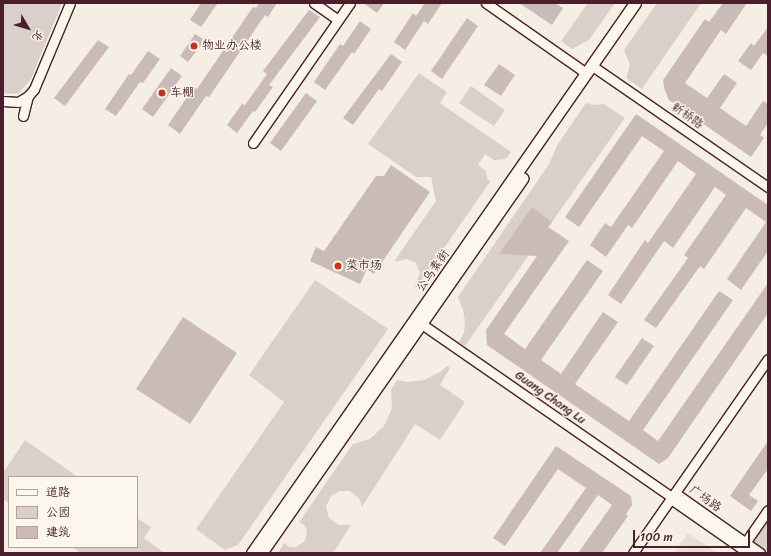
<!DOCTYPE html>
<meta charset="utf-8">
<style>
body{margin:0}
#map{position:relative;width:771px;height:556px;overflow:hidden;background:#f4eee4;font-family:Sriracha,"LXGW WenKai TC",sans-serif}
div>[style]{position:absolute}
.built>*{inset:0;background:#e7dfd6}
.green>*{inset:0;background:#dbd0c9}
.building>*{inset:0;background:#cabbb6}
.roads{filter:drop-shadow(1px 0 #4a1f2b) drop-shadow(-1px 0 #4a1f2b) drop-shadow(0 1px #4a1f2b) drop-shadow(0 -1px #4a1f2b)}
.minor>*{height:9px;margin:-4.5px;padding:0 4.5px;transform-origin:4.5px;border-radius:4.5px;background:#fbf7ec}
.major>*{height:11px;margin:-5.5px;padding:0 5.5px;transform-origin:5.5px;border-radius:5.5px;background:#fbf7ec}
.dots>*{width:11px;height:11px;translate:-50% -50%;box-sizing:border-box;border:2px solid #fbf7ec;border-radius:50%}
span{translate:-50% -50%;white-space:nowrap;text-align:center;line-height:1.15;-webkit-text-stroke:3px #fbf7ec;paint-order:stroke}
.poi-label{font-size:12px;color:#4a1f2b}
.left{translate:0 -50%;text-align:left}
.street-label{font-size:12px;color:#4a1f2b}
.frame{position:absolute;inset:0;border:4px solid #4a1f2b;pointer-events:none}
.legend{position:absolute;left:8px;top:476px;width:130px;height:72px;box-sizing:border-box;background:#fbf7ec;border:1px solid #b4a19f;margin:0;padding:5px 7px;list-style:none;font-size:12px;color:#4a1f2b}
.legend li{display:flex;align-items:center;gap:8px;height:20px}
.legend b{width:20px;border:1px solid #b4a19f}
.north{position:absolute;left:8px;top:8px;width:40px;height:40px;-webkit-text-stroke:3px #fbf7ec;paint-order:stroke;rotate:128deg;font-size:11px;font-weight:700;line-height:16px;text-align:center;color:#4a1f2b}
.north::after{content:'';display:block;margin:auto;width:14px;height:18px;background:#4a1f2b;clip-path:polygon(50% 0,100% 100%,50% 72%,0 100%)}
.scale{position:absolute;left:633px;top:530px;width:117px;height:18px;box-sizing:border-box;border:2px solid #4a1f2b;border-top:0;padding-left:5px;font-size:12px;line-height:14px;white-space:nowrap;color:#4a1f2b;-webkit-text-stroke:3px #fbf7ec;paint-order:stroke}
</style>
<div id="map">
<div class="built">
<div style="clip-path:polygon(688px 533px,717px 553px,674px 553px)"></div>
</div>
<div class="green">
<div style="clip-path:polygon(3px 3px,62px 3px,31px 79px,19px 93px,8px 94px,3px 93px)"></div>
<div style="clip-path:polygon(588px 3px,615px 3px,589px 40px,572px 49px,561px 41px)"></div>
<div style="clip-path:polygon(657px 3px,701px 3px,642px 89px,626px 78px,630px 65px,624px 50px)"></div>
<div style="clip-path:polygon(419px 73px,447px 92px,440px 103px,511px 152px,506px 159px,494px 160px,485px 154px,478px 165px,486px 171px,487px 177px,490px 182px,416px 288px,415px 285px,420px 273px,416px 263px,406px 259px,395px 262px,395px 260px,436px 201px,431px 177px,416px 177px,368px 144px)"></div>
<div style="clip-path:polygon(471px 86px,505px 110px,494px 126px,459px 103px)"></div>
<div style="clip-path:polygon(586px 103px,594px 105px,604px 104px,625px 118px,465px 346px,459px 342px,464px 333px,465px 322px,463px 309px,458px 297px,549px 164px,558px 144px)"></div>
<div style="clip-path:polygon(315px 280px,388px 329px,238px 545px,225px 550px,196px 529px,284px 402px,249px 375px)"></div>
<div style="clip-path:polygon(447px 366px,450px 368px,440px 385px,465px 402px,440px 440px,415px 424px,362px 507px,359px 498px,350px 491px,340px 491px,332px 495px,326px 506px,329px 518px,339px 525px,351px 525px,333px 553px,278px 553px,284px 543px,290px 547px,296px 547px,305px 541px,307px 530px,304px 525px,299px 522px,353px 444px,370px 439px,384px 426px,392px 408px,391px 390px,397px 380px,406px 382px,424px 380px,440px 372px)"></div>
<div style="clip-path:polygon(25px 440px,78px 477px,9px 477px,9px 503px,3px 499px,3px 473px)"></div>
<div style="clip-path:polygon(137px 518px,151px 527px,144px 538px,164px 553px,81px 553px,72px 547px,137px 547px)"></div>
<div style="clip-path:polygon(768px 520px,768px 553px,752px 542px)"></div>
</div>
<div class="building">
<div style="clip-path:polygon(201px 3px,218px 3px,201px 27px,190px 20px)"></div>
<div style="clip-path:polygon(259px 3px,277px 3px,268px 17px,265px 15px,209px 97px,206px 96px,180px 134px,168px 125px,194px 87px,197px 89px,253px 7px,256px 8px)"></div>
<div style="clip-path:polygon(363px 3px,384px 3px,377px 13px)"></div>
<div style="clip-path:polygon(425px 3px,442px 3px,428px 24px,424px 21px,405px 50px,394px 42px,413px 13px,416px 16px)"></div>
<div style="clip-path:polygon(519px 3px,555px 3px,563px 8px,552px 25px)"></div>
<div style="clip-path:polygon(723px 3px,747px 3px,726px 34px,721px 30px,685px 83px,707px 98px,724px 74px,737px 83px,720px 108px,746px 126px,763px 101px,768px 104px,768px 123px,760px 135px,764px 138px,751px 157px,669px 100px,665px 91px,663px 80px,705px 19px,709px 22px)"></div>
<div style="clip-path:polygon(309px 10px,320px 17px,269px 85px,273px 87px,255px 112px,253px 111px,237px 133px,227px 125px,242px 104px,245px 105px,267px 74px,263px 71px)"></div>
<div style="clip-path:polygon(467px 18px,478px 26px,442px 79px,431px 71px)"></div>
<div style="clip-path:polygon(360px 21px,371px 29px,354px 54px,352px 52px,325px 90px,314px 82px,340px 44px,343px 46px)"></div>
<div style="clip-path:polygon(768px 27px,768px 56px,763px 53px,751px 70px,738px 61px,751px 43px,754px 46px)"></div>
<div style="clip-path:polygon(195px 34px,203px 39px,201px 42px,203px 43px,188px 62px,180px 56px)"></div>
<div style="clip-path:polygon(98px 40px,109px 47px,65px 106px,54px 98px)"></div>
<div style="clip-path:polygon(148px 51px,160px 59px,143px 83px,140px 82px,116px 116px,105px 109px,129px 74px,131px 75px)"></div>
<div style="clip-path:polygon(391px 54px,402px 62px,382px 91px,379px 89px,353px 125px,343px 118px)"></div>
<div style="clip-path:polygon(499px 64px,515px 75px,501px 96px,484px 85px)"></div>
<div style="clip-path:polygon(171px 68px,182px 76px,153px 117px,142px 109px)"></div>
<div style="clip-path:polygon(306px 93px,317px 101px,281px 151px,270px 143px)"></div>
<div style="clip-path:polygon(636px 114px,768px 205px,768px 251px,741px 290px,727px 279px,766px 222px,746px 208px,704px 269px,700px 266px,656px 328px,644px 320px,688px 258px,684px 255px,726px 195px,715px 187px,673px 248px,664px 241px,621px 304px,608px 295px,645px 240px,648px 243px,696px 174px,678px 161px,632px 228px,628px 225px,606px 257px,590px 245px,605px 223px,611px 227px,664px 151px,642px 136px,579px 227px,565px 217px)"></div>
<div style="clip-path:polygon(391px 165px,430px 192px,374px 274px,367px 269px,360px 284px,310px 261px,316px 247px,324px 251px,376px 176px,384px 176px)"></div>
<div style="clip-path:polygon(532px 207px,552px 222px,548px 227px,569px 241px,504px 334px,525px 349px,587px 260px,603px 271px,541px 360px,561px 374px,603px 312px,618px 322px,575px 384px,629px 421px,719px 291px,733px 300px,643px 430px,658px 441px,768px 283px,768px 313px,668px 458px,659px 464px,487px 345px,486px 330px,537px 256px,499px 254px)"></div>
<div style="clip-path:polygon(183px 317px,237px 353px,190px 424px,136px 389px)"></div>
<div style="clip-path:polygon(642px 338px,654px 346px,627px 385px,615px 377px)"></div>
<div style="clip-path:polygon(768px 441px,768px 469px,749px 495px,758px 501px,751px 511px,730px 496px)"></div>
<div style="clip-path:polygon(556px 446px,631px 496px,632px 505px,626px 514px,628px 516px,602px 553px,578px 553px,612px 505px,598px 495px,557px 553px,540px 553px,586px 488px,558px 469px,505px 546px,493px 538px)"></div>
</div>
<div class="roads">
<div class="minor">
<div style="left:314px;top:3px;width:29px;rotate:35deg"></div>
<div style="left:486px;top:3px;width:122px;rotate:35deg"></div>
<div style="left:591px;top:65px;width:215px;rotate:34.6deg"></div>
<div style="left:3px;top:101px;width:15px;rotate:4deg"></div>
<div style="left:18px;top:102px;width:12px;rotate:-31deg"></div>
<div style="left:28px;top:96px;width:9px;rotate:-49deg"></div>
<div style="left:34px;top:89px;width:93px;rotate:-67.3deg"></div>
<div style="left:23px;top:116px;width:21px;rotate:-76deg"></div>
<div style="left:253px;top:143px;width:170px;rotate:-55.3deg"></div>
<div style="left:416px;top:320px;width:311px;rotate:34.7deg"></div>
<div style="left:675px;top:493px;width:104px;rotate:35.2deg"></div>
<div style="left:671px;top:499px;width:94px;rotate:35deg"></div>
<div style="left:745px;top:543px;width:40px;rotate:-55.1deg"></div>
<div style="left:633px;top:553px;width:236px;rotate:-55.2deg"></div>
</div>
<div class="major">
<div style="left:252px;top:553px;width:670px;rotate:-55.15deg"></div>
<div style="left:261px;top:553px;width:457px;rotate:-55.1deg"></div>
</div>
</div>
<div class="dots">
<div style="left:194px;top:46px;background:#c8321e"></div>
<div style="left:162px;top:93px;background:#c8321e"></div>
<div style="left:338px;top:266px;background:#c8321e"></div>
</div>
<div class="poi-label">
<span class="left" style="left:202px;top:46px">物业办公楼</span>
<span class="left" style="left:170px;top:93px">车棚</span>
<span class="left" style="left:346px;top:266px">菜市场</span>
</div>
<div class="street-label">
<span style="left:687px;top:116px;rotate:35deg">新桥路</span>
<span style="left:433px;top:271px;rotate:-55deg">公乌素街</span>
<span style="left:550px;top:398px;rotate:35deg">Guang Chang Lu</span>
<span style="left:705px;top:499px;rotate:35deg">广场路</span>
</div>
<div class="frame"></div>
<ul class="legend">
<li><b style="height:5px;background:#fbf7ec"></b>道路</li>
<li><b style="height:11px;background:#dbd0c9"></b>公园</li>
<li><b style="height:11px;background:#cabbb6"></b>建筑</li>
</ul>
<div class="north">北</div>
<div class="scale">100 m</div>
</div>
